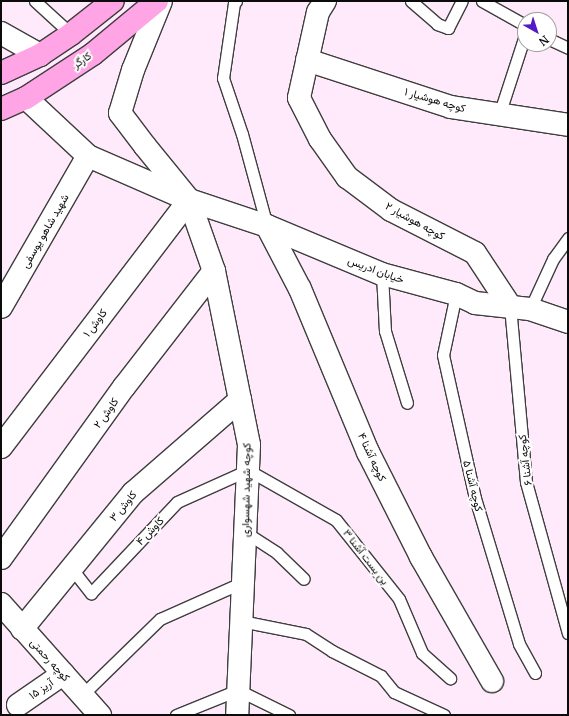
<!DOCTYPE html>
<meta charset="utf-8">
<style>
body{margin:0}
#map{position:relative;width:569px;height:716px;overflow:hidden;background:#ffeafb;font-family:Merriweather,Vazirmatn,serif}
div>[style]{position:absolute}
.roads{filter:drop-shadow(1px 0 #3e3e3e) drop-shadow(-1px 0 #3e3e3e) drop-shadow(0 1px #3e3e3e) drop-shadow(0 -1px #3e3e3e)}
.lane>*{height:11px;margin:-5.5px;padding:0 5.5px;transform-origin:5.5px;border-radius:5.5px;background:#fff}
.street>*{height:22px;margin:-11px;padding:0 11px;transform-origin:11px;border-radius:11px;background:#fff}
.secondary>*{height:22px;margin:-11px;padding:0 11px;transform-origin:11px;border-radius:11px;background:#ffa5e5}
span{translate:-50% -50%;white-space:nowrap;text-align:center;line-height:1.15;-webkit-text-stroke:4px #fff;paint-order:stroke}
.street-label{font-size:11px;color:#0b0b0b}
.frame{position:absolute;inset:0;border:2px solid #0b0b0b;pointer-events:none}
.north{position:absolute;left:517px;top:12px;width:40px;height:40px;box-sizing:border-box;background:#fff;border:1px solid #9d9d9d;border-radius:50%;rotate:141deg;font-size:11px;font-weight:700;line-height:16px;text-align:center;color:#0b0b0b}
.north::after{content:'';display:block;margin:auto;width:14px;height:18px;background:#5619c6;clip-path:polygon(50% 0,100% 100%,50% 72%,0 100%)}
</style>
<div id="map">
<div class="roads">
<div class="lane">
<div style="left:35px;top:1px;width:49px;rotate:42.5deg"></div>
<div style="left:236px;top:1px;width:3px;rotate:135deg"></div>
<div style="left:234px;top:3px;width:76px;rotate:98.3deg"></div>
<div style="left:223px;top:78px;width:59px;rotate:71.3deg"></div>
<div style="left:242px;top:134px;width:95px;rotate:74.8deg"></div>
<div style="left:411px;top:1px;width:35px;rotate:41deg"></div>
<div style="left:437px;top:24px;width:12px;rotate:20deg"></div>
<div style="left:448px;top:28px;width:30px;rotate:-63deg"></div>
<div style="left:482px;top:1px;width:49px;rotate:29.2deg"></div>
<div style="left:549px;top:39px;width:21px;rotate:25deg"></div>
<div style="left:499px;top:115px;width:84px;rotate:-72deg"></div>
<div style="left:382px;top:274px;width:57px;rotate:87deg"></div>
<div style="left:385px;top:331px;width:75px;rotate:73deg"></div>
<div style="left:456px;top:294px;width:62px;rotate:102deg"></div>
<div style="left:443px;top:355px;width:147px;rotate:77.4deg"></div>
<div style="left:475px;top:498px;width:152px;rotate:73.2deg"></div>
<div style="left:519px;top:644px;width:33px;rotate:61deg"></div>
<div style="left:510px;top:306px;width:177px;rotate:84.8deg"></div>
<div style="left:526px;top:482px;width:157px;rotate:74.5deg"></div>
<div style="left:530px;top:309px;width:55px;rotate:-65.3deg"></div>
<div style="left:553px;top:259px;width:26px;rotate:-54deg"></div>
<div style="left:245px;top:532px;width:38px;rotate:33deg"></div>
<div style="left:277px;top:553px;width:37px;rotate:44deg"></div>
<div style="left:72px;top:569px;width:31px;rotate:52deg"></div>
<div style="left:91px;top:593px;width:125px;rotate:-46.6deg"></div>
<div style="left:177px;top:502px;width:78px;rotate:-24.3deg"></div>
<div style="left:248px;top:470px;width:101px;rotate:29.6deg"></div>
<div style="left:336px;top:520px;width:101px;rotate:51.4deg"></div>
<div style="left:399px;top:599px;width:59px;rotate:66.9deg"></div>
<div style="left:422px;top:653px;width:38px;rotate:42deg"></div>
<div style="left:241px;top:621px;width:66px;rotate:11.3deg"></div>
<div style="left:306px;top:634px;width:31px;rotate:33deg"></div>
<div style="left:332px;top:651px;width:55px;rotate:27deg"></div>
<div style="left:381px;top:676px;width:21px;rotate:51deg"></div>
<div style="left:394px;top:692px;width:55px;rotate:24.7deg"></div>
<div style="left:82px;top:695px;width:109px;rotate:-44.3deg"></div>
<div style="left:160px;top:619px;width:91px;rotate:-24deg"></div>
<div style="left:176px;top:715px;width:67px;rotate:-22deg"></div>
<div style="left:238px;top:690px;width:57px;rotate:26.1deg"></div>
</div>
<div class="street">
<div style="left:161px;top:1px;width:74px;rotate:112.1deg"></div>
<div style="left:133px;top:70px;width:45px;rotate:106.8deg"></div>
<div style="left:120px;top:113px;width:41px;rotate:52.9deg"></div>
<div style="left:145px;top:146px;width:70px;rotate:50.8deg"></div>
<div style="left:189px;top:200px;width:75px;rotate:70.6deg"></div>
<div style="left:214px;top:271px;width:177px;rotate:78.6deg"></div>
<div style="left:249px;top:445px;width:270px;rotate:92.5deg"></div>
<div style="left:325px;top:1px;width:13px;rotate:122deg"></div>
<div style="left:318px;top:12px;width:88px;rotate:102.5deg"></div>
<div style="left:299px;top:98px;width:46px;rotate:62.9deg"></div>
<div style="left:320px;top:139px;width:47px;rotate:54.6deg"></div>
<div style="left:347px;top:177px;width:55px;rotate:36.9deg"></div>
<div style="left:391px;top:210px;width:94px;rotate:27.1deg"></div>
<div style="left:475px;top:253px;width:64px;rotate:56.6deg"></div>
<div style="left:1px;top:33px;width:45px;rotate:29.4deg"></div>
<div style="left:307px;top:60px;width:151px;rotate:18.1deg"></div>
<div style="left:451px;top:107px;width:118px;rotate:8.7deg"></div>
<div style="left:26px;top:98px;width:85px;rotate:43.1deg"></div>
<div style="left:88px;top:156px;width:110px;rotate:23.5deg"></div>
<div style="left:189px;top:200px;width:82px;rotate:18.4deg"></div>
<div style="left:267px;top:226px;width:125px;rotate:22.7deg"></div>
<div style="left:382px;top:274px;width:77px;rotate:15.1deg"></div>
<div style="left:456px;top:294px;width:21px;rotate:25deg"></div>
<div style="left:475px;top:303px;width:55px;rotate:6.2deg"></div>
<div style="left:530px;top:309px;width:40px;rotate:18.9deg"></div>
<div style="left:267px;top:226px;width:71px;rotate:62.4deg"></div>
<div style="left:300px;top:289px;width:177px;rotate:67.4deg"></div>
<div style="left:368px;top:452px;width:118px;rotate:63.2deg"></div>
<div style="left:421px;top:557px;width:143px;rotate:60.2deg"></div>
<div style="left:1px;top:307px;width:174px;rotate:-60.1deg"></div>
<div style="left:1px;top:447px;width:310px;rotate:-52.7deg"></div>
<div style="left:1px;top:558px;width:211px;rotate:-54.3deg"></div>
<div style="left:124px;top:387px;width:147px;rotate:-52.2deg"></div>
<div style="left:1px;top:604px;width:149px;rotate:48.3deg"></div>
<div style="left:22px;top:629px;width:176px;rotate:-50.8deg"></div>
<div style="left:133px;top:493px;width:142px;rotate:-41deg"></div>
<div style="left:18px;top:705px;width:55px;rotate:-34.6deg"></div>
</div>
<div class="secondary">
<div style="left:1px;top:73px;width:43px;rotate:-24.8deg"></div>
<div style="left:40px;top:55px;width:37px;rotate:-34deg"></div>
<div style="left:71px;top:34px;width:53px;rotate:-38.2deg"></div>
<div style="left:1px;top:109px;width:27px;rotate:-24deg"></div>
<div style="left:26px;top:98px;width:80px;rotate:-33.3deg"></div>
<div style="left:93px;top:54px;width:83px;rotate:-39.6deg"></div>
</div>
</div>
<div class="street-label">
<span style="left:82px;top:60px;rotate:-34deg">کارگر</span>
<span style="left:435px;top:100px;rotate:16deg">کوچه هوشیار ۱</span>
<span style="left:415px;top:221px;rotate:29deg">کوچه هوشیار ۲</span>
<span style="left:45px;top:231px;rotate:-60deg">شهید شاهو یوسفی</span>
<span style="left:376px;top:270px;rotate:20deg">خیابان ادریس</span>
<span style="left:95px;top:323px;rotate:-53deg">کاوش ۱</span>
<span style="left:106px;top:413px;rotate:-54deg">کاوش ۲</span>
<span style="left:372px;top:457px;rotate:65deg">کوچه آشنا ۴</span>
<span style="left:525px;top:460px;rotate:-97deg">کوچه آشنا ۶</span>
<span style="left:473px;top:486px;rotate:76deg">کوچه آشنا ۵</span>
<span style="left:246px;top:490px;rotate:-89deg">کوچه شهید شهسواری</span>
<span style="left:123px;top:506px;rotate:-50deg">کاوش ۳</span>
<span style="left:150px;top:531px;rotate:-46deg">کاوش ۴</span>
<span style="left:366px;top:557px;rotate:52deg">بن بست آشنا ۳</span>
<span style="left:50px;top:660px;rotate:48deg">کوچه رحمتی</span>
<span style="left:41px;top:689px;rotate:-35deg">آریز ۱۵</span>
</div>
<div class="frame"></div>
<div class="north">N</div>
</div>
